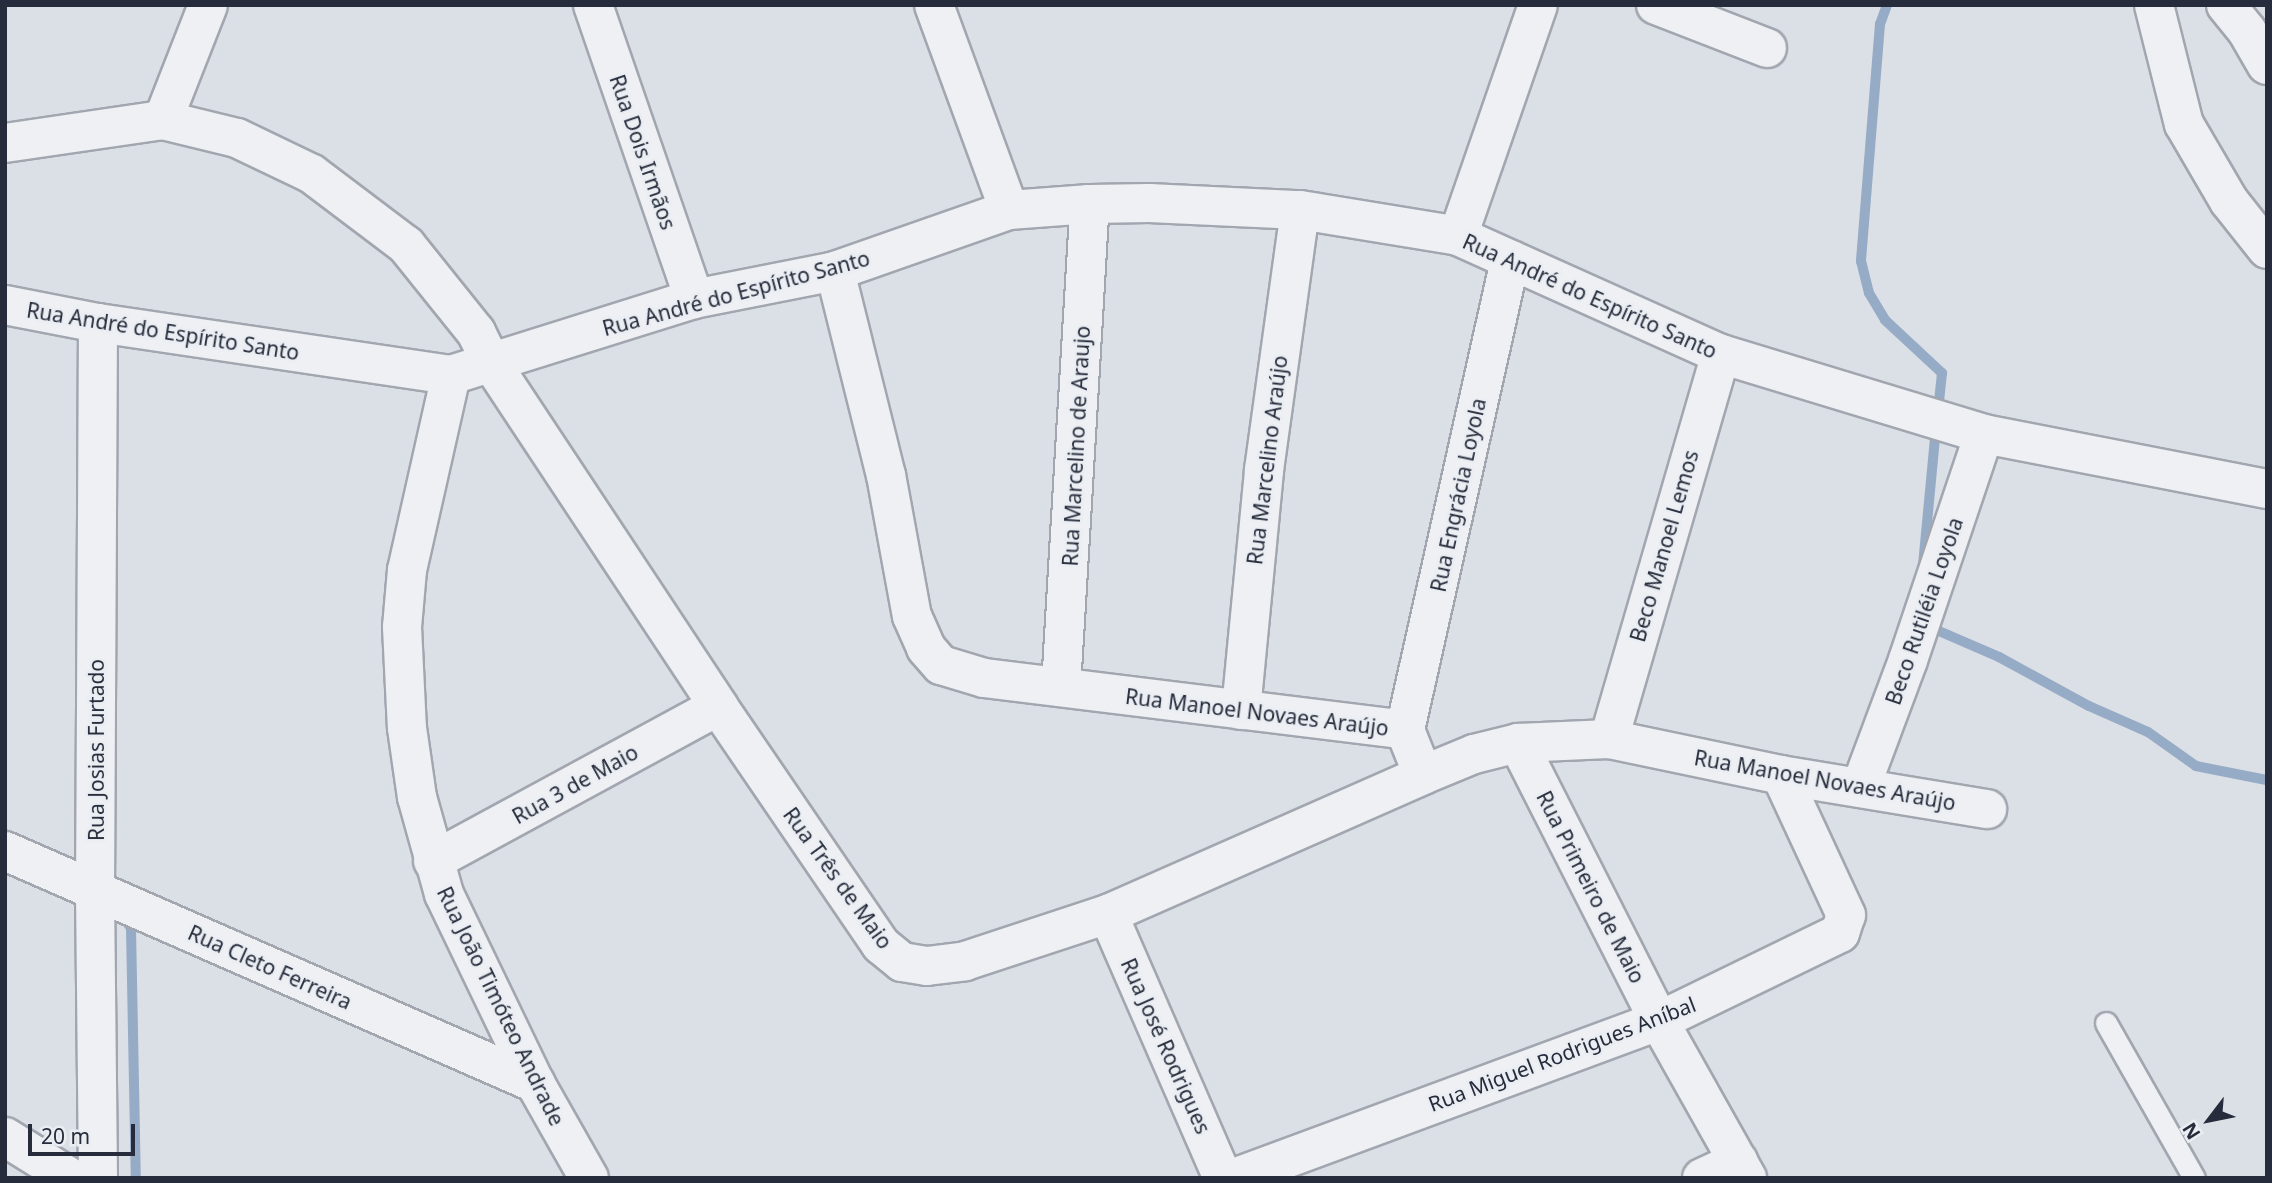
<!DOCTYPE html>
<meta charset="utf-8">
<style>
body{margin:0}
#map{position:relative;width:2272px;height:1183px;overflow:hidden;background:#dbdfe6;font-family:"Noto Sans",sans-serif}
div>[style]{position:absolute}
.stream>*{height:10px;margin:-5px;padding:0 5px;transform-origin:5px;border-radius:5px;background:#96abc6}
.roads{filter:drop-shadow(2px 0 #a1a6af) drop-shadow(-2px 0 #a1a6af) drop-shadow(0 2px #a1a6af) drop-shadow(0 -2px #a1a6af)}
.service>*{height:21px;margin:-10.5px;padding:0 10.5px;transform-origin:10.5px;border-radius:10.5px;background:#eef0f4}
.minor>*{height:38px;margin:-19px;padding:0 19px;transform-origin:19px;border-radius:19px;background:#eef0f4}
span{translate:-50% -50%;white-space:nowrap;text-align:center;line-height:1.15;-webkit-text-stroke:5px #eaeef3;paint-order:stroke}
.street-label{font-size:21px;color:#262c3b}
.frame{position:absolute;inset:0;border:7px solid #262c3b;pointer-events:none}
.north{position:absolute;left:2174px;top:1085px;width:70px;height:70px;-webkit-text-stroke:5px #eaeef3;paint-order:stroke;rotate:238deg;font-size:19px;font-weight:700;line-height:28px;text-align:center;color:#262c3b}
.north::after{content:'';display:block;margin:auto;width:24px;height:32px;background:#262c3b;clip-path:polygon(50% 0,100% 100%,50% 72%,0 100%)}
.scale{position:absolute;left:28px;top:1124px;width:107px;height:32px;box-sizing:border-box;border:4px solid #262c3b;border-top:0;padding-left:9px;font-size:21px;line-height:24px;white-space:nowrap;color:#262c3b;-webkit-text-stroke:5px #eaeef3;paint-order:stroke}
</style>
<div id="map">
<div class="stream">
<div style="left:1887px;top:5px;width:20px;rotate:110deg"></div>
<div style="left:1880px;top:24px;width:238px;rotate:94.6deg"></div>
<div style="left:1861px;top:261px;width:33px;rotate:76deg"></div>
<div style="left:1869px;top:293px;width:31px;rotate:59deg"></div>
<div style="left:1885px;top:320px;width:78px;rotate:42.9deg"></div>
<div style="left:1942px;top:373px;width:39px;rotate:96deg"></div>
<div style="left:1923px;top:565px;width:138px;rotate:-84.6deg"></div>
<div style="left:1925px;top:625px;width:81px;rotate:23.4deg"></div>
<div style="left:1999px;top:657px;width:102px;rotate:28.6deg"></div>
<div style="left:2089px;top:706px;width:64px;rotate:23.8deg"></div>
<div style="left:2148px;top:732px;width:59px;rotate:35.3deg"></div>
<div style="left:2196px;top:766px;width:72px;rotate:11.2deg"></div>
<div style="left:123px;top:917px;width:14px;rotate:54deg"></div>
<div style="left:131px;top:928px;width:250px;rotate:88.9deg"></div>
</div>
<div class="roads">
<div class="service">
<div style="left:2106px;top:1023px;width:178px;rotate:60.4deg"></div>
</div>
<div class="minor">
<div style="left:593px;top:5px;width:311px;rotate:71deg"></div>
<div style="left:934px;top:5px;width:218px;rotate:69.9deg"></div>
<div style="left:1656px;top:5px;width:119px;rotate:21.2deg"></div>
<div style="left:2154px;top:5px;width:123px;rotate:75.9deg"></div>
<div style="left:2184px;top:124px;width:89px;rotate:59.7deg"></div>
<div style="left:2229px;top:201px;width:61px;rotate:51.6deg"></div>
<div style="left:2226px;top:5px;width:33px;rotate:51deg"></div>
<div style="left:2247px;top:31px;width:39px;rotate:60deg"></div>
<div style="left:163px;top:120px;width:123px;rotate:-68.6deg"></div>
<div style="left:5px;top:143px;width:160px;rotate:-8.3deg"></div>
<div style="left:163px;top:120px;width:76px;rotate:13.7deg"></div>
<div style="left:237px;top:138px;width:83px;rotate:25.6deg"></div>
<div style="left:312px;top:174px;width:118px;rotate:37.1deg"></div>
<div style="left:406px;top:245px;width:112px;rotate:51.2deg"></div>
<div style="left:476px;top:332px;width:32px;rotate:64deg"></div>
<div style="left:490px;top:361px;width:414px;rotate:56.5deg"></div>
<div style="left:718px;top:706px;width:289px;rotate:55.7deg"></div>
<div style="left:881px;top:945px;width:27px;rotate:39deg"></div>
<div style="left:902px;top:962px;width:25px;rotate:9deg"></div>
<div style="left:927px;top:966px;width:38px;rotate:-7deg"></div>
<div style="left:965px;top:961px;width:151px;rotate:-18.2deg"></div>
<div style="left:1108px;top:914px;width:344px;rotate:-23.8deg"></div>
<div style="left:1458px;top:236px;width:244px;rotate:-70.9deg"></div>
<div style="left:835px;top:271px;width:210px;rotate:76deg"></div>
<div style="left:886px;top:475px;width:143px;rotate:79.6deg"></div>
<div style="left:912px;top:616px;width:35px;rotate:66deg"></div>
<div style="left:926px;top:648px;width:23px;rotate:49deg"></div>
<div style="left:941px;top:665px;width:45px;rotate:16.8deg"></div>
<div style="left:984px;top:678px;width:424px;rotate:7deg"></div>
<div style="left:1405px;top:730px;width:48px;rotate:68.2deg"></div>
<div style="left:1423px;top:775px;width:55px;rotate:-22.4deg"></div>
<div style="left:1474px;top:754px;width:45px;rotate:-14deg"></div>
<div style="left:1518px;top:743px;width:91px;rotate:-2.5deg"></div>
<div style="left:1609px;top:739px;width:176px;rotate:11.8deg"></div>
<div style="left:1781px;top:775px;width:209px;rotate:9.4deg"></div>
<div style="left:5px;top:305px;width:95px;rotate:11deg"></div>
<div style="left:98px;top:323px;width:357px;rotate:8.4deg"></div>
<div style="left:451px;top:375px;width:255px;rotate:-17.4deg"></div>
<div style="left:694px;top:299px;width:144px;rotate:-11.2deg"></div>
<div style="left:835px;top:271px;width:184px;rotate:-19.3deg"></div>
<div style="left:1009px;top:210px;width:81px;rotate:-4.2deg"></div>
<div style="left:1090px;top:204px;width:59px;rotate:-1deg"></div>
<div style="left:1149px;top:203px;width:151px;rotate:2.7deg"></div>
<div style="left:1300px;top:210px;width:160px;rotate:9.3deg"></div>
<div style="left:1458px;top:236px;width:288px;rotate:24.2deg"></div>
<div style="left:1721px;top:354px;width:275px;rotate:16.9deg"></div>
<div style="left:1984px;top:434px;width:288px;rotate:11deg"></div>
<div style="left:98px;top:323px;width:568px;rotate:90.3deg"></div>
<div style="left:95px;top:891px;width:287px;rotate:89.4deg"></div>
<div style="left:451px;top:375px;width:200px;rotate:102.7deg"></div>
<div style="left:407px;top:570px;width:57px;rotate:95deg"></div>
<div style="left:402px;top:627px;width:101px;rotate:87.2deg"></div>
<div style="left:407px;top:728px;width:70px;rotate:81.8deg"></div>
<div style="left:417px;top:797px;width:101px;rotate:74.4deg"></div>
<div style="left:444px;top:894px;width:210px;rotate:64.3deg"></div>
<div style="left:535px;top:1083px;width:109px;rotate:60.4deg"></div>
<div style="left:1061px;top:687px;width:484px;rotate:-86.6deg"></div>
<div style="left:1241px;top:710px;width:241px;rotate:-84.5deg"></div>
<div style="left:1264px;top:470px;width:262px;rotate:-82.1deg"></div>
<div style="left:1405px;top:730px;width:482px;rotate:-77.4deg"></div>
<div style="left:1609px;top:739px;width:401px;rotate:-73.8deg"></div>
<div style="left:1518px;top:743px;width:312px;rotate:63.1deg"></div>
<div style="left:1659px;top:1021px;width:180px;rotate:60.7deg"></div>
<div style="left:1861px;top:786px;width:134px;rotate:-69.5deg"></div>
<div style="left:1908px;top:660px;width:238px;rotate:-71.4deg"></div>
<div style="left:5px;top:851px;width:579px;rotate:23.64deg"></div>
<div style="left:433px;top:861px;width:324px;rotate:-28.5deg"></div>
<div style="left:1108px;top:914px;width:288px;rotate:66.5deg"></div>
<div style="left:5px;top:1137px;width:78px;rotate:31.8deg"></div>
<div style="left:1234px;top:1178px;width:453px;rotate:-20.3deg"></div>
<div style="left:1659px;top:1021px;width:201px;rotate:-25.9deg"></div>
<div style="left:1840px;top:933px;width:19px;rotate:-72deg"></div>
<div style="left:1846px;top:915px;width:154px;rotate:-114.9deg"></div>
<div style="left:1702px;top:1178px;width:40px;rotate:-25deg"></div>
</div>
</div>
<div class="street-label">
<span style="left:643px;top:152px;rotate:71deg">Rua Dois Irmãos</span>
<span style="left:736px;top:293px;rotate:-15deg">Rua André do Espírito Santo</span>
<span style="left:1590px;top:296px;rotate:24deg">Rua André do Espírito Santo</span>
<span style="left:163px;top:331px;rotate:9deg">Rua André do Espírito Santo</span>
<span style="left:1076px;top:446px;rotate:-87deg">Rua Marcelino de Araujo</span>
<span style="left:1267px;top:460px;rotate:-83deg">Rua Marcelino Araújo</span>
<span style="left:1458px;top:495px;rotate:-78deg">Rua Engrácia Loyola</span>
<span style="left:1664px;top:546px;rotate:-74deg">Beco Manoel Lemos</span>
<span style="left:1924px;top:611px;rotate:-71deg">Beco Rutiléia Loyola</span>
<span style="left:1257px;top:712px;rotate:7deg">Rua Manoel Novaes Araújo</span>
<span style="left:96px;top:750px;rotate:-90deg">Rua Josias Furtado</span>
<span style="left:1825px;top:780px;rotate:10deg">Rua Manoel Novaes Araújo</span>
<span style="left:575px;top:784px;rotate:-29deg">Rua 3 de Maio</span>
<span style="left:838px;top:878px;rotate:54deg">Rua Três de Maio</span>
<span style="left:1591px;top:887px;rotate:63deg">Rua Primeiro de Maio</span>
<span style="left:270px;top:967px;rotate:24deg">Rua Cleto Ferreira</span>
<span style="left:501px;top:1006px;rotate:64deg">Rua João Timóteo Andrade</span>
<span style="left:1166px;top:1046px;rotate:66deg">Rua José Rodrigues</span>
<span style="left:1562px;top:1054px;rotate:-21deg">Rua Miguel Rodrigues Aníbal</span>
</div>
<div class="frame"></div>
<div class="north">N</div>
<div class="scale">20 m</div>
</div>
